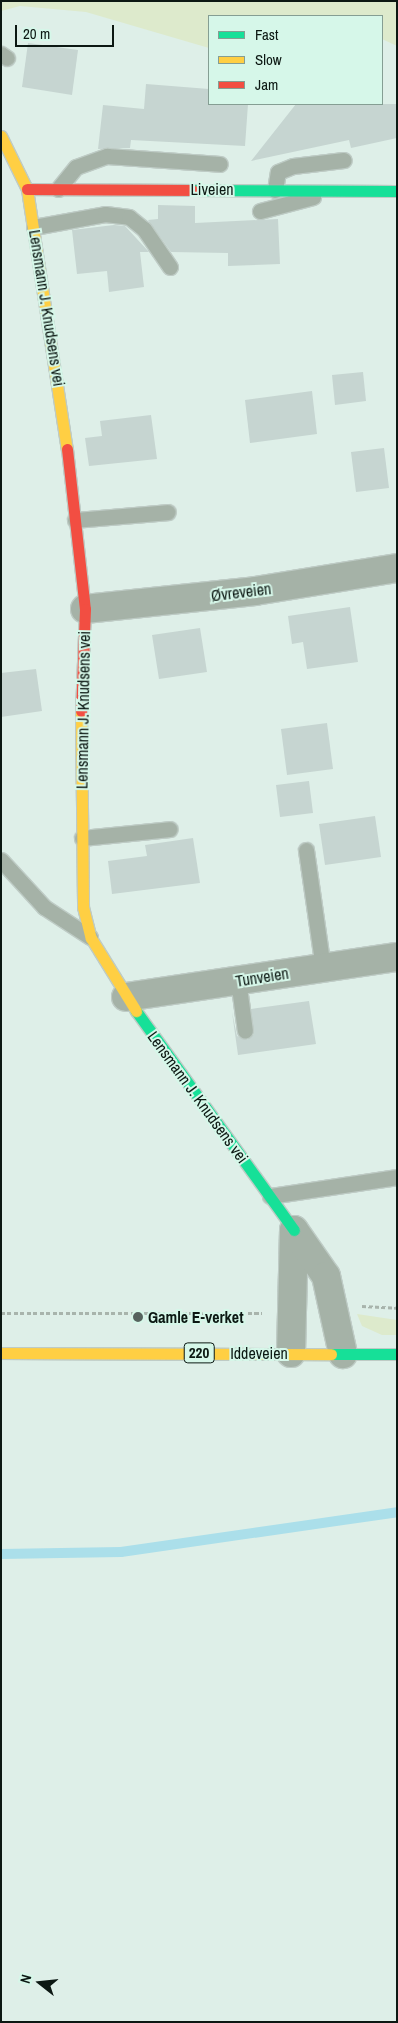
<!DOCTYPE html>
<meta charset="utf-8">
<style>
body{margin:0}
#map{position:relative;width:398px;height:2023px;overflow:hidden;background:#deefe8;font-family:"Archivo Narrow",sans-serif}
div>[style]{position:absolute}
.green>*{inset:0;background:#ddeacc}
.stream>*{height:10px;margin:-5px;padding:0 5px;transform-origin:5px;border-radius:5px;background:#abdfea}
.building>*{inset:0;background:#c6d5d1}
.path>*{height:3px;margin-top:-1.5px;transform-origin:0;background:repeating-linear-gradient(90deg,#a8b4ac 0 4px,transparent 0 6.5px)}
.roads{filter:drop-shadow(1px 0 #becbc5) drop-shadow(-1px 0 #becbc5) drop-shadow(0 1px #becbc5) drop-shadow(0 -1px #becbc5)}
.lane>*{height:15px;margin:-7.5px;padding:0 7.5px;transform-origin:7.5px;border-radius:7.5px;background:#a5b2a7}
.street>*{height:28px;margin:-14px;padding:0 14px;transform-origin:14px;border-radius:14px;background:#a5b2a7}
.fast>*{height:11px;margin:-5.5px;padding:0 5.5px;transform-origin:5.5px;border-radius:5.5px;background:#16e098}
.slow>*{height:11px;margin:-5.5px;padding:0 5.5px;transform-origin:5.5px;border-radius:5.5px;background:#ffcf43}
.jam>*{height:11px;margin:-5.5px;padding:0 5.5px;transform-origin:5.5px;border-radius:5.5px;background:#f24e42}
.dots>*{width:14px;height:14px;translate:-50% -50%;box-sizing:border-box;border:2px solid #d6f7e9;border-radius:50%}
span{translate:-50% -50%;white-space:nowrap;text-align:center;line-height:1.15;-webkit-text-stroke:4px #d6f7e9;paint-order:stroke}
.shield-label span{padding:1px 4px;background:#d6f7e9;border:1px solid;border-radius:4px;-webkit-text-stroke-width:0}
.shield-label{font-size:15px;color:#0c1813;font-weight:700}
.street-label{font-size:16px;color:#0c1813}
.poi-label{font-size:16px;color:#0c1813;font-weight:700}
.left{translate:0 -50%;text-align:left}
.frame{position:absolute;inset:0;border:2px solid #0c1813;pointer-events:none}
.legend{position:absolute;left:208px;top:15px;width:175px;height:90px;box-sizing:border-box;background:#d6f7e9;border:1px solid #859e93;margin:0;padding:6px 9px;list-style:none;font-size:15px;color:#0c1813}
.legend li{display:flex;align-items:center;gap:10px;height:25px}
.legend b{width:25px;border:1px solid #859e93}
.north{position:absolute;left:15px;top:1958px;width:50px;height:50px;-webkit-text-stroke:4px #d6f7e9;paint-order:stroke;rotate:286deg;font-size:14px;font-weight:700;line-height:20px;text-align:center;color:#0c1813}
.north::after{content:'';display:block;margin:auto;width:18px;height:22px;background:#0c1813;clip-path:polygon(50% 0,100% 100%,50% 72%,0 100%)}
.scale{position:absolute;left:15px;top:25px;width:99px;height:22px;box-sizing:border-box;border:2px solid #0c1813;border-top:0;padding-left:6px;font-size:15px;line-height:18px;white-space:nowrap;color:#0c1813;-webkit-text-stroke:4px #d6f7e9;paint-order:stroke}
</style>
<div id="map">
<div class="green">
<div style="clip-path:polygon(1px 1px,397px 1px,397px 46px,382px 39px,382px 16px,209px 16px,209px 48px,86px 12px,20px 6px,1px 11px)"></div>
<div style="clip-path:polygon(357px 1314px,397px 1320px,397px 1335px,382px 1335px,362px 1326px)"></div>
</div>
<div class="stream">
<div style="left:1px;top:1554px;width:120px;rotate:-1deg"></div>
<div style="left:121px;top:1552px;width:279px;rotate:-8.2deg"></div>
</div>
<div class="building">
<div style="clip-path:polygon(28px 43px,78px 50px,72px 95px,22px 87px)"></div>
<div style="clip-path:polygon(146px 84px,209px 89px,209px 104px,248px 104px,245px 146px,131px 140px,130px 148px,98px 149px,103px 105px,144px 109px)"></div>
<div style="clip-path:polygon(296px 104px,397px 104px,397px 138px,351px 148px,349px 140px,251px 161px)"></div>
<div style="clip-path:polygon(158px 205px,195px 206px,195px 223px,278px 219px,280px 264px,228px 266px,228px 253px,171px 252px,148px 220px,158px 219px)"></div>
<div style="clip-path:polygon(114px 225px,125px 226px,149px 252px,140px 252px,144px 287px,109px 292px,107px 271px,77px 274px,72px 230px)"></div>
<div style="clip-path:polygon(363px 372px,366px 401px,335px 405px,332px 375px)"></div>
<div style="clip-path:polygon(312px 391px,317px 434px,250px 443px,245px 400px)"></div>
<div style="clip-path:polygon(151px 415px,157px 459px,89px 466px,85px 438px,102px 436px,100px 421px)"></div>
<div style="clip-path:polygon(384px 448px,389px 488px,356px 492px,351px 452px)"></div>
<div style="clip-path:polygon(350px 607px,358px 662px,307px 669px,303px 642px,292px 644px,288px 616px)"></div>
<div style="clip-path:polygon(200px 628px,207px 672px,159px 679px,152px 635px)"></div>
<div style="clip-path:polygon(36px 669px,42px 711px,1px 717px,1px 673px)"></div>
<div style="clip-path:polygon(327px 723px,333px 769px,287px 775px,281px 729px)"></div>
<div style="clip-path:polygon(309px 781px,313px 813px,280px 817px,276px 785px)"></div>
<div style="clip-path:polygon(375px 816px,381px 857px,325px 865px,319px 824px)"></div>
<div style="clip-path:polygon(193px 838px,200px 883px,112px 894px,108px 861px,147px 856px,145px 845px)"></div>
<div style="clip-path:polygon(309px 1001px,316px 1044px,238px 1055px,232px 1012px,237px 1036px,247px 1040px,254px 1034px,251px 1009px)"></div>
</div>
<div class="path">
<div style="left:362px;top:1306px;width:35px;rotate:3deg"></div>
<div style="left:1px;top:1313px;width:261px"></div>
</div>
<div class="roads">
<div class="lane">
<div style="left:1px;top:54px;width:7px;rotate:34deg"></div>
<div style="left:58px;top:189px;width:28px;rotate:-51deg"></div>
<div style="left:76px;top:167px;width:33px;rotate:-20deg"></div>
<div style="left:107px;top:156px;width:113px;rotate:4deg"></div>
<div style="left:275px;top:190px;width:18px;rotate:-81deg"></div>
<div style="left:278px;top:172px;width:16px;rotate:-22deg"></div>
<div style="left:293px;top:166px;width:51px;rotate:-6.7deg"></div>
<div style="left:260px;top:211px;width:55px;rotate:-14.8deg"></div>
<div style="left:34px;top:227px;width:72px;rotate:-10.4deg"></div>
<div style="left:105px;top:214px;width:24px;rotate:7deg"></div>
<div style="left:129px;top:217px;width:19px;rotate:39deg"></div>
<div style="left:144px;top:229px;width:46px;rotate:55.6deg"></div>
<div style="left:75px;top:520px;width:93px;rotate:-4.9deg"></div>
<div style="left:82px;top:838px;width:88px;rotate:-5.8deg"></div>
<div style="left:306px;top:850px;width:119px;rotate:81.8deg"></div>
<div style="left:1px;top:860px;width:64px;rotate:47.5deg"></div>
<div style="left:44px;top:907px;width:55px;rotate:33.1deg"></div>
<div style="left:238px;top:980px;width:51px;rotate:82.2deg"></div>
<div style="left:270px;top:1196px;width:128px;rotate:-8.5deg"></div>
</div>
<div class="street">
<div style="left:85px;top:609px;width:171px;rotate:-6deg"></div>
<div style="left:255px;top:591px;width:144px;rotate:-9.2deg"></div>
<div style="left:126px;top:997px;width:274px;rotate:-8.4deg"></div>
<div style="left:291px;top:1353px;width:123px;rotate:-88.6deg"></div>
<div style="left:294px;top:1230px;width:56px;rotate:55.2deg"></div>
<div style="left:326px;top:1276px;width:80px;rotate:77.7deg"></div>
</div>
<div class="fast">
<div style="left:192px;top:190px;width:205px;rotate:0.3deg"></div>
<div style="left:136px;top:1011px;width:270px;rotate:54.2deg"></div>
<div style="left:331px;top:1354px;width:66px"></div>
</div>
<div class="slow">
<div style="left:1px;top:136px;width:59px;rotate:63.9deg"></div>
<div style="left:27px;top:189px;width:263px;rotate:81.3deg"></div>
<div style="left:81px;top:711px;width:196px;rotate:89.4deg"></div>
<div style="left:83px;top:907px;width:32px;rotate:76deg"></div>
<div style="left:91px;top:938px;width:86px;rotate:58.3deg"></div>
<div style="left:1px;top:1353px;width:330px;rotate:0.2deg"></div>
</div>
<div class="jam">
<div style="left:27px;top:189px;width:165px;rotate:0.3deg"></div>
<div style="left:67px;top:449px;width:161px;rotate:83.6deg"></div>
<div style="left:85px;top:609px;width:102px;rotate:92.2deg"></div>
</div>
</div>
<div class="dots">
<div style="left:138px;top:1317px;background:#56635e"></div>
</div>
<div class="shield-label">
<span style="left:199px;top:1353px">220</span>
</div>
<div class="street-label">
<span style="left:212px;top:189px">Liveien</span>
<span style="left:47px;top:308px;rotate:81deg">Lensmann J. Knudsens vei</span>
<span style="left:241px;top:592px;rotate:-7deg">Øvreveien</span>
<span style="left:83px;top:710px;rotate:-89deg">Lensmann J. Knudsens vei</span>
<span style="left:262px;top:977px;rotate:-9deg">Tunveien</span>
<span style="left:198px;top:1097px;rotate:54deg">Lensmann J. Knudsens vei</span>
<span style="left:259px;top:1353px">Iddeveien</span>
</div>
<div class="poi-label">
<span class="left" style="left:148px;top:1317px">Gamle E-verket</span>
</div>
<div class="frame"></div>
<ul class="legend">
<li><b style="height:6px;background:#16e098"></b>Fast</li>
<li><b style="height:6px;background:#ffcf43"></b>Slow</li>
<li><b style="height:6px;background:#f24e42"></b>Jam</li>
</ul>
<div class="north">N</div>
<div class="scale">20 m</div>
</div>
